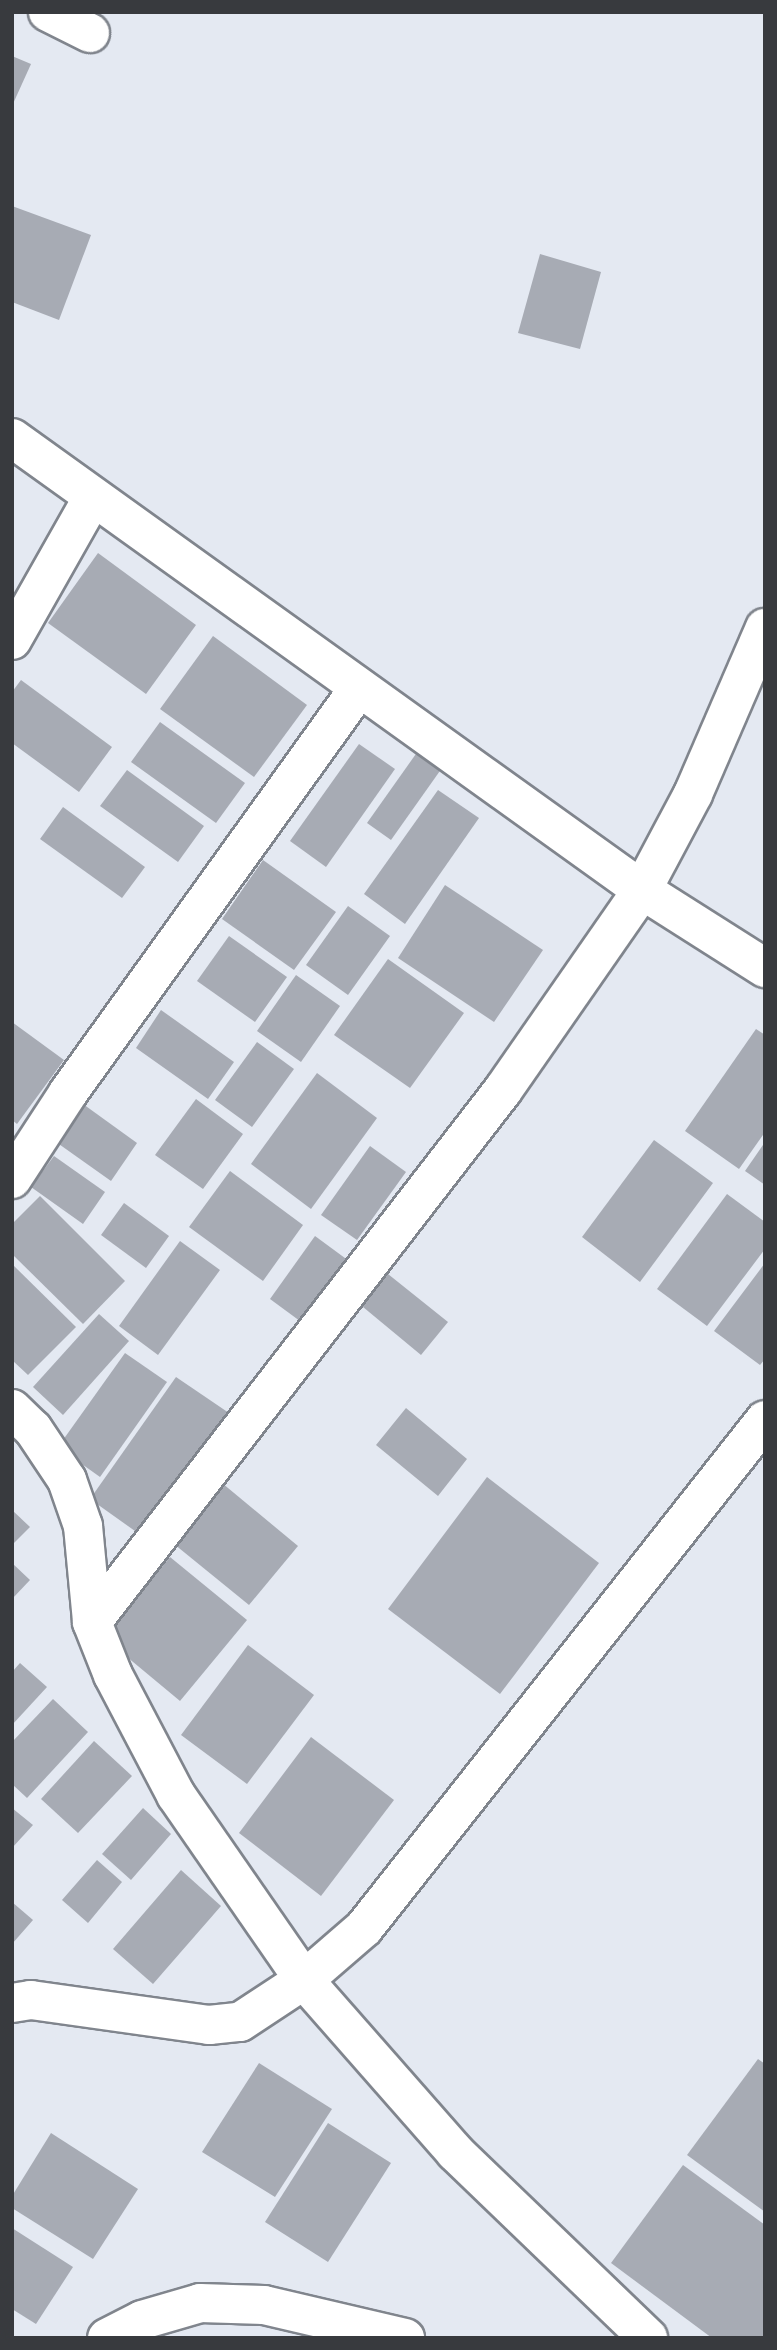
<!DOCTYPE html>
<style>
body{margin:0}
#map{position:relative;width:777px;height:2350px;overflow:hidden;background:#e4e9f2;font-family:Bitter,serif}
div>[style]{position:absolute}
.building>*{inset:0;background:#a7abb4}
.roads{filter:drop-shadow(2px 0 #80858d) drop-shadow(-2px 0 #80858d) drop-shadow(0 2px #80858d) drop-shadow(0 -2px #80858d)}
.street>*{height:38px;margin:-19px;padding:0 19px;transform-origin:19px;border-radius:19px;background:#fff}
span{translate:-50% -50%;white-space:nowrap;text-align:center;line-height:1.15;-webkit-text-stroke:5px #fff;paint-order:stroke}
.frame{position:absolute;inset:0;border:14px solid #383a3e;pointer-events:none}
</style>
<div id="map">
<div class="building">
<div style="clip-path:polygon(12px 56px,31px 64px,12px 106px)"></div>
<div style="clip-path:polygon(12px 206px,91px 235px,59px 320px,12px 302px)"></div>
<div style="clip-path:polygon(540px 254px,601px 272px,580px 349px,518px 333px)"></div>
<div style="clip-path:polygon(98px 553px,196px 625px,146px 694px,48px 623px)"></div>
<div style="clip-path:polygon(213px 636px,307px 705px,254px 777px,160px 709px)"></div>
<div style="clip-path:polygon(21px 680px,112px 747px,79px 792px,12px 743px,12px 692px)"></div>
<div style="clip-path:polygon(160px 722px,245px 783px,216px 823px,131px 762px)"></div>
<div style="clip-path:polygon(359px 744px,395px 769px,326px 867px,290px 841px)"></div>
<div style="clip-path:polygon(418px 751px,442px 768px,391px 840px,367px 823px)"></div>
<div style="clip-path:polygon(127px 770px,204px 826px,178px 862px,100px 806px)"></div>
<div style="clip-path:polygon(438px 790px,479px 818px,405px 924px,364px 894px)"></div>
<div style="clip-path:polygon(63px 807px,145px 867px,122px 898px,40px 839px)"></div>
<div style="clip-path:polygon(263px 860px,336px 912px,294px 970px,222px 919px)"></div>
<div style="clip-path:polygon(445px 885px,543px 950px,494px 1022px,398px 958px)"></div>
<div style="clip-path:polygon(348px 906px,390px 936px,348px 995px,306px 965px)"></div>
<div style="clip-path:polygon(229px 936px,287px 977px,255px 1022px,197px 981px)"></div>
<div style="clip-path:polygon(388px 959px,464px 1013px,410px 1088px,334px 1035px)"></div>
<div style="clip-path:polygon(296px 975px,340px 1006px,301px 1062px,257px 1031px)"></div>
<div style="clip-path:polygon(161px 1010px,234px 1062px,208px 1099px,136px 1048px)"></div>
<div style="clip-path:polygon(12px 1022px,64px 1060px,17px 1124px,12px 1120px)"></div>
<div style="clip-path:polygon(756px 1029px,765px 1035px,765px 1132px,739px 1169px,685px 1131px)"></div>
<div style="clip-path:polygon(257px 1042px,294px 1069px,252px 1127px,215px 1100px)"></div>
<div style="clip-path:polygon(317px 1073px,377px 1118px,311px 1209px,251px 1164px)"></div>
<div style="clip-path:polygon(196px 1099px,243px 1134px,203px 1189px,155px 1155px)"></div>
<div style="clip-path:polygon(83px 1104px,137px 1143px,111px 1181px,56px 1142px)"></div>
<div style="clip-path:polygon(654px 1140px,713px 1183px,640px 1282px,582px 1237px)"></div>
<div style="clip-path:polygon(765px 1142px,765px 1185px,745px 1171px)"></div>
<div style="clip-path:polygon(370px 1146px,406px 1172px,357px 1240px,321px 1215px)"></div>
<div style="clip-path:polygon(54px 1156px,105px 1192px,83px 1224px,31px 1187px)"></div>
<div style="clip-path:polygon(230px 1171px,303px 1225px,263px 1281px,189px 1227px)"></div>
<div style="clip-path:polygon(727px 1194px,765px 1222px,765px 1249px,707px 1326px,657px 1289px)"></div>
<div style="clip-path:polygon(40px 1196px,125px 1281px,83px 1324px,12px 1254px,12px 1224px)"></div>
<div style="clip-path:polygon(124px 1203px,169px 1236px,146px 1268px,101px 1235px)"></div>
<div style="clip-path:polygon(315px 1236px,349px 1261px,304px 1324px,270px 1299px)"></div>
<div style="clip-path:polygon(180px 1241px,220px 1270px,158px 1355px,119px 1326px)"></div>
<div style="clip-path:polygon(765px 1263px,765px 1359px,760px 1365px,714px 1331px)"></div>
<div style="clip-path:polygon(12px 1264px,76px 1327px,28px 1375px,12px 1360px)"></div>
<div style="clip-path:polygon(383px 1270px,448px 1322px,421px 1355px,357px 1302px)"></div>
<div style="clip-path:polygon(99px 1314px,129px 1341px,63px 1415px,33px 1387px)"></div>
<div style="clip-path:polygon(125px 1353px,167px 1382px,100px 1477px,58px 1447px)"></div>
<div style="clip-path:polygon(176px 1377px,229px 1413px,142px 1536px,90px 1499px)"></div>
<div style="clip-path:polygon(406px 1408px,467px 1459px,438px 1496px,376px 1445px)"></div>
<div style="clip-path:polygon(487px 1477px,599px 1563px,500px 1694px,388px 1609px)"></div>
<div style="clip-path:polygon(222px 1483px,298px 1546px,249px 1605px,174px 1544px)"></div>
<div style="clip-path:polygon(12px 1510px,30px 1527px,12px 1545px)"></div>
<div style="clip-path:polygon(170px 1557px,247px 1620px,180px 1701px,103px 1637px)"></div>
<div style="clip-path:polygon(12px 1563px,30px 1580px,12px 1599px)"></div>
<div style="clip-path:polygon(248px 1645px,314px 1695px,247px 1784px,181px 1735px)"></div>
<div style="clip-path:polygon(20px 1663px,47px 1687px,12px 1725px,12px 1672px)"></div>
<div style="clip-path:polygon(53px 1699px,88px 1732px,27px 1798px,12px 1784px,12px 1742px)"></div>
<div style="clip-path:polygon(311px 1737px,394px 1800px,321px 1896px,239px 1833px)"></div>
<div style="clip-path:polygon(94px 1741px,132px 1776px,78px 1833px,41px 1799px)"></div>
<div style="clip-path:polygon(12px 1808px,33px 1825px,12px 1848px)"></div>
<div style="clip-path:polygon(143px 1808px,171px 1834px,131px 1880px,102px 1854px)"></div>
<div style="clip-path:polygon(97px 1860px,122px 1882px,88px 1923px,62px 1900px)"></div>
<div style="clip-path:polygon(181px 1870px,221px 1906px,153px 1984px,113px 1949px)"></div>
<div style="clip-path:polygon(12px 1902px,33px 1920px,12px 1944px)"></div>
<div style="clip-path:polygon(758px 2059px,765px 2064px,765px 2212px,687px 2155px)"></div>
<div style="clip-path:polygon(259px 2063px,332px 2109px,275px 2197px,202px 2152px)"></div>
<div style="clip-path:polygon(328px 2123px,391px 2163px,328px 2262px,265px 2222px)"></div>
<div style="clip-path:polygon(51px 2133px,138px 2189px,93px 2259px,12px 2208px,12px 2196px)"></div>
<div style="clip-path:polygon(683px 2165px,765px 2225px,765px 2338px,712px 2338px,611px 2263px)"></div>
<div style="clip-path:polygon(12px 2228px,73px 2267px,36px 2324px,12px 2309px)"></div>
</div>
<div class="roads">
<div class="street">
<div style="left:48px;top:12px;width:47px;rotate:26.6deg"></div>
<div style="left:12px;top:438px;width:775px;rotate:35.66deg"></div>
<div style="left:642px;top:890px;width:146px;rotate:32.4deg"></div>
<div style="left:12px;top:640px;width:164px;rotate:-60.5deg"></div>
<div style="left:12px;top:1179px;width:103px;rotate:-56.9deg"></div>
<div style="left:68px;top:1093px;width:499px;rotate:-54.3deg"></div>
<div style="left:12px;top:1409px;width:29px;rotate:44deg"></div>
<div style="left:33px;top:1429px;width:61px;rotate:56.3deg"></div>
<div style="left:67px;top:1480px;width:49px;rotate:70.8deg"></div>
<div style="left:83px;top:1526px;width:96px;rotate:84.6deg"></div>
<div style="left:92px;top:1622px;width:57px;rotate:68.4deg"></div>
<div style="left:113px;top:1675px;width:136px;rotate:62.3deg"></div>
<div style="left:176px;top:1795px;width:225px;rotate:55.3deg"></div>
<div style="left:304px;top:1980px;width:229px;rotate:48.7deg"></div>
<div style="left:455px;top:2152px;width:268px;rotate:43.9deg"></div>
<div style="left:92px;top:1622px;width:672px;rotate:-52.31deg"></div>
<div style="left:503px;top:1090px;width:244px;rotate:-55.2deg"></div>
<div style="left:642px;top:890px;width:109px;rotate:-62deg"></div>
<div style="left:693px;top:794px;width:181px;rotate:-66.6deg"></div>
<div style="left:12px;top:2003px;width:19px;rotate:-9deg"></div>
<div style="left:31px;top:2000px;width:180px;rotate:8deg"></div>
<div style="left:209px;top:2025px;width:31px;rotate:-6deg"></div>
<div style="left:240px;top:2022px;width:77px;rotate:-33.3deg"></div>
<div style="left:304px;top:1980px;width:79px;rotate:-40.9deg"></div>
<div style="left:364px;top:1928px;width:647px;rotate:-51.71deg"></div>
<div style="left:107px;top:2338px;width:39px;rotate:-27deg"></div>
<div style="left:142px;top:2320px;width:60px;rotate:-16.3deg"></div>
<div style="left:200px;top:2303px;width:64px;rotate:1.8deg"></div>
<div style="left:264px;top:2305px;width:145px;rotate:13.2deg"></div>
</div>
</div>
<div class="frame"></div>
</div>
